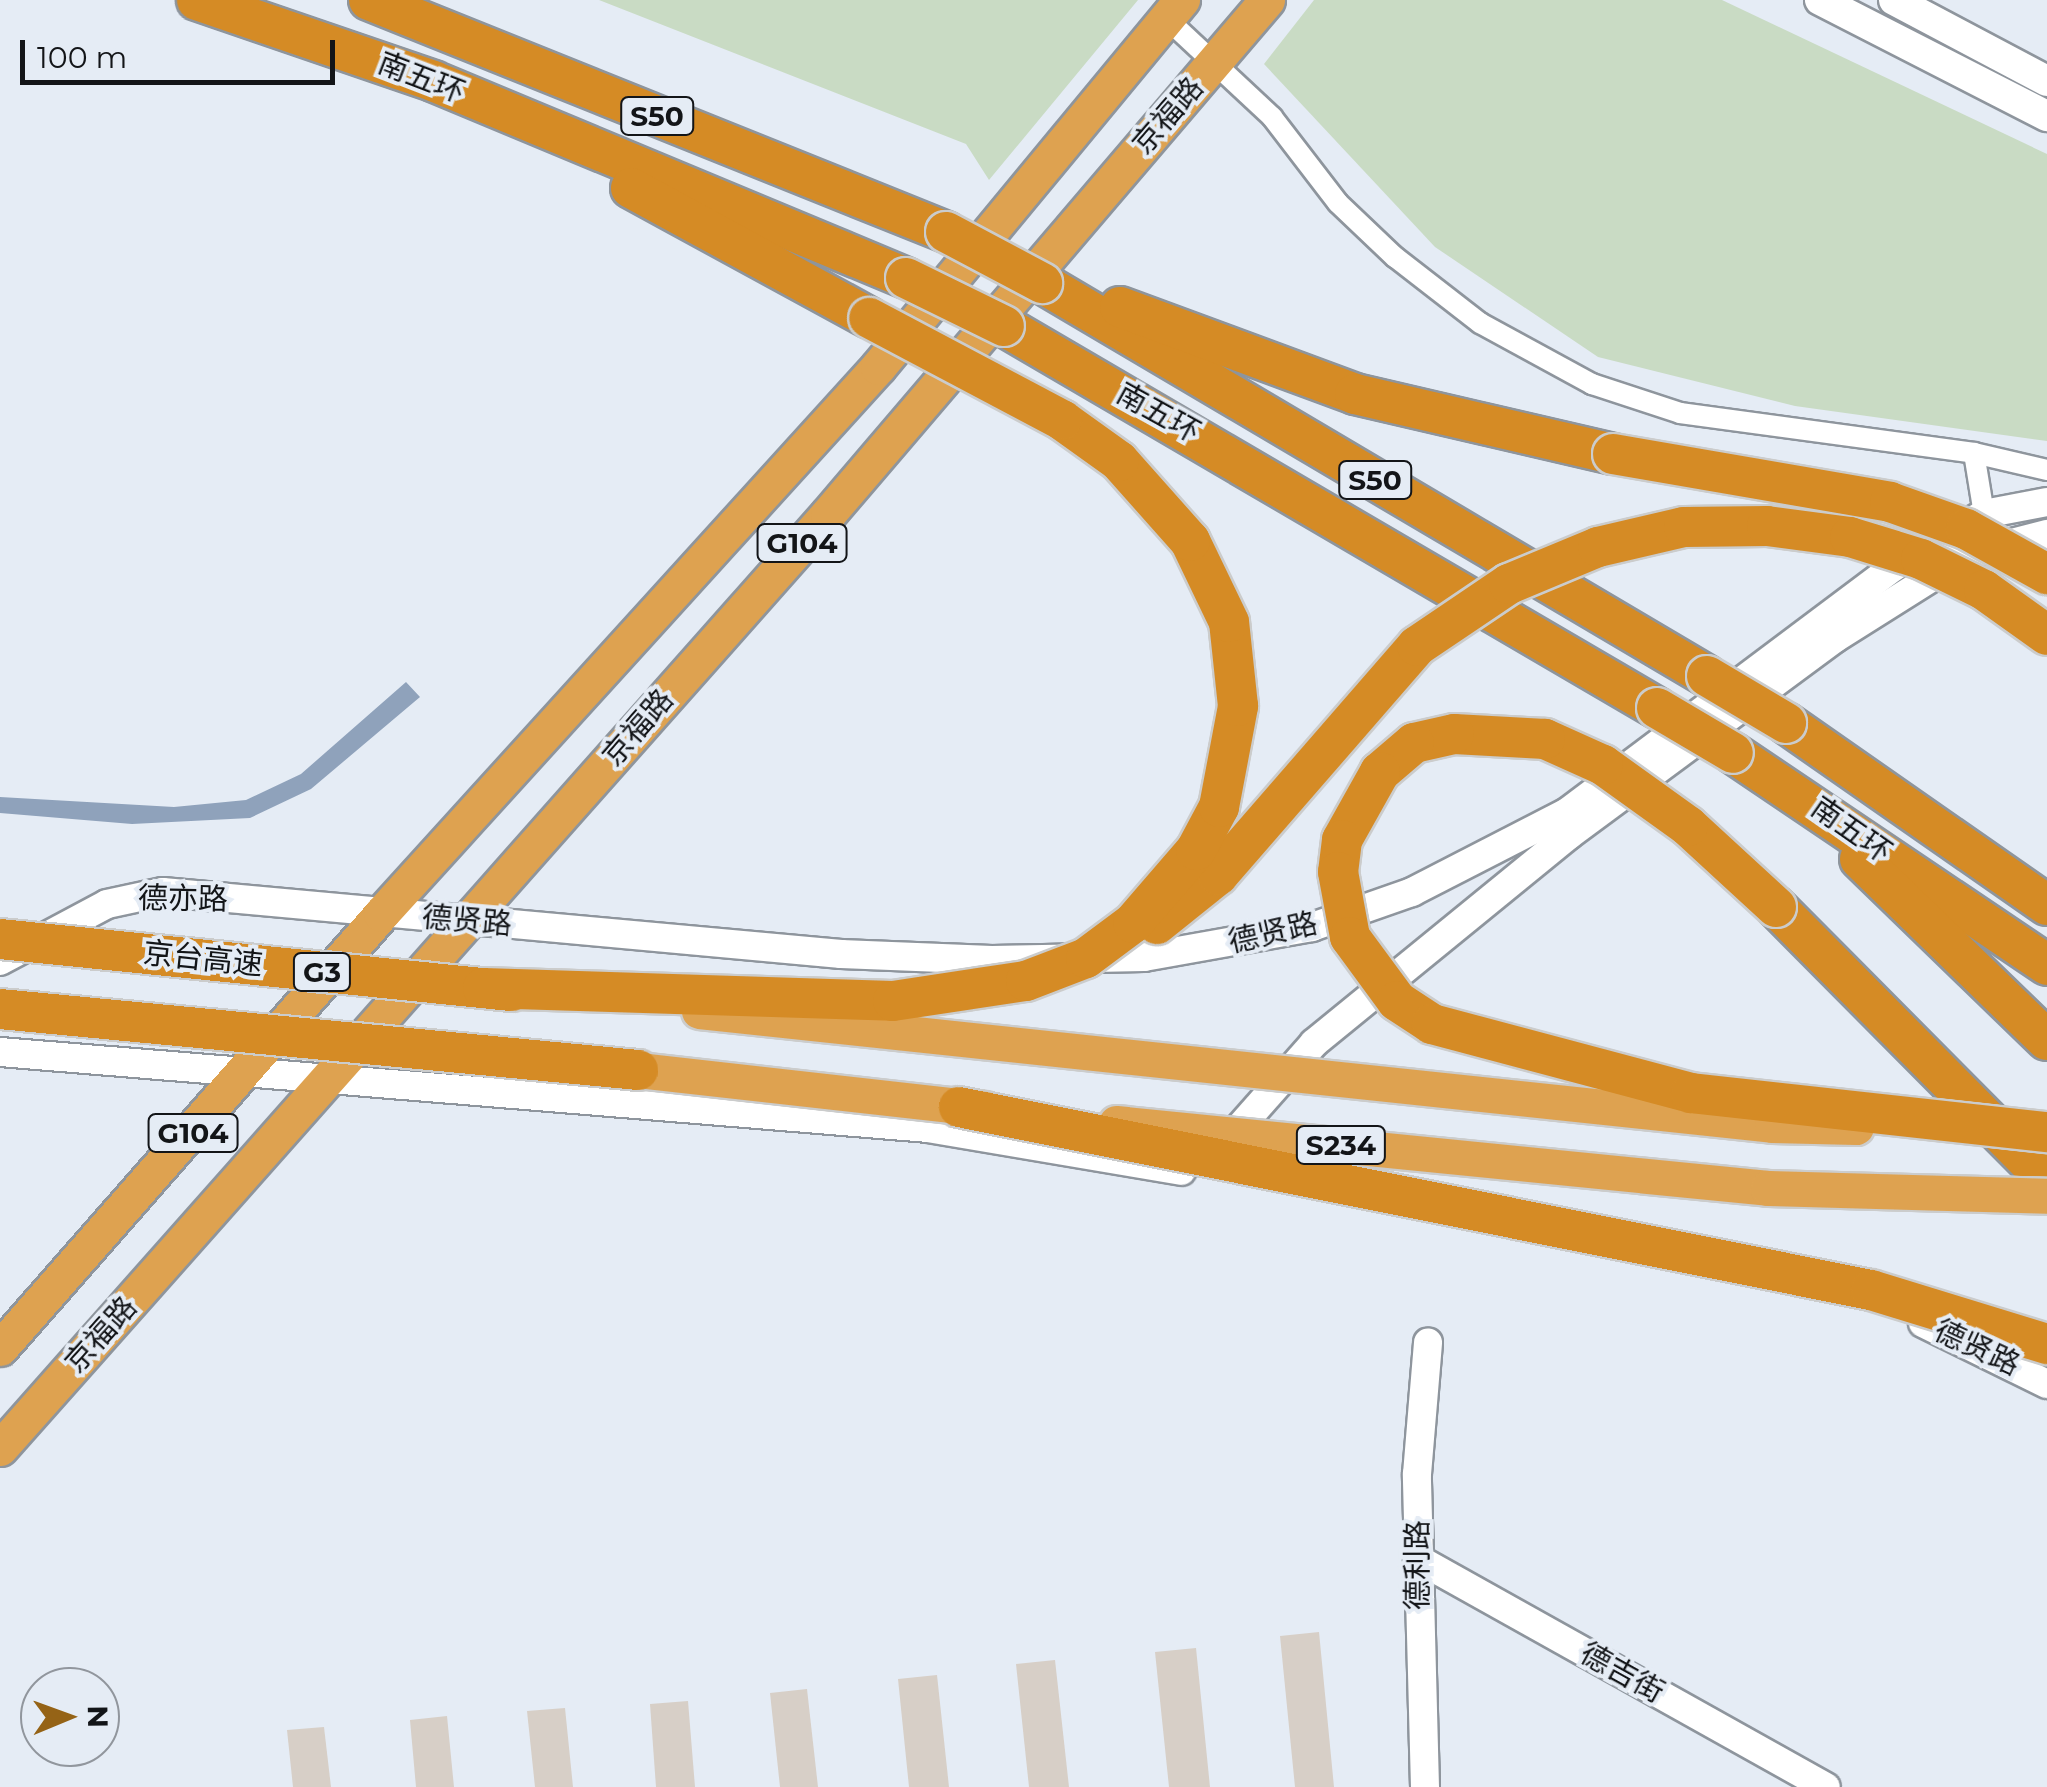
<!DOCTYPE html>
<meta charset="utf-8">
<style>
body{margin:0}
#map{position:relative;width:2047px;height:1787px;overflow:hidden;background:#e5ecf5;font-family:Montserrat,"Noto Sans SC",sans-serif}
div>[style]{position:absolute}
.green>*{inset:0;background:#c9dbc4}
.water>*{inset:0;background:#8fa2bb}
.building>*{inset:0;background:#d7cfc7}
.roads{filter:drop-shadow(2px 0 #8e959d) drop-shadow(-2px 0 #8e959d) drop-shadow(0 2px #8e959d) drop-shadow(0 -2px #8e959d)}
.minor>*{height:20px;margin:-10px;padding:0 10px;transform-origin:10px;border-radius:10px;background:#fff}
.tertiary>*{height:28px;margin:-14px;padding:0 14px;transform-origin:14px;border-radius:14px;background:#fff}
.secondary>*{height:30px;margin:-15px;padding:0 15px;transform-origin:15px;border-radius:15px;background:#fff}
.trunk>*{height:35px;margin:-17.5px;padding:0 17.5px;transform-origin:17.5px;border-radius:17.5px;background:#dea250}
.motorway>*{height:40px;margin:-20px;padding:0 20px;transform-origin:20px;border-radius:20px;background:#d58b25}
.bridges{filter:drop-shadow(2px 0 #cbcccc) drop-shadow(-2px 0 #cbcccc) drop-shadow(0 2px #cbcccc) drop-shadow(0 -2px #cbcccc)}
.trunk-bridge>*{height:35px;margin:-17.5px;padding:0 17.5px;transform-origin:17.5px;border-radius:17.5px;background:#dea250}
.motorway-bridge>*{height:40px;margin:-20px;padding:0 20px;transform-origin:20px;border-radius:20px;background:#d58b25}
span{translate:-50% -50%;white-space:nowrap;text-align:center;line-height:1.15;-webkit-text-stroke:8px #e5ecf5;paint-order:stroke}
.shield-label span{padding:2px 8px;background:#e5ecf5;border:2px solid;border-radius:8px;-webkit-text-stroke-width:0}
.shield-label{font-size:28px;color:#131518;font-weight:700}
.street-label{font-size:30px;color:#131518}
.north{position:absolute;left:20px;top:1667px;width:100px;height:100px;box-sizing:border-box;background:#e5ecf5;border:2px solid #91969d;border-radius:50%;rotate:89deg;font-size:28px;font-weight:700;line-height:40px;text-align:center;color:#131518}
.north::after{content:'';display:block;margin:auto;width:35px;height:45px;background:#956316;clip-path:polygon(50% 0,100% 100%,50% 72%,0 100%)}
.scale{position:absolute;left:20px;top:40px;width:315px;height:45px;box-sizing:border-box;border:5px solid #131518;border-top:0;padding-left:12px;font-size:30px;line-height:35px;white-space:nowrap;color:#131518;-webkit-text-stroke:8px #e5ecf5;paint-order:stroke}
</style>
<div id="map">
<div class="green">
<div style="clip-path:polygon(599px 0,1138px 0,989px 180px,966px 144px)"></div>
<div style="clip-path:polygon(1314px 0,1722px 0,2047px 154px,2047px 441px,1795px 406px,1598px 357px,1435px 247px,1264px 64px)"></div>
</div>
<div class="water">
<div style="clip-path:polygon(406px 682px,420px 697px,311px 789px,250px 818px,132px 824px,0 813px,0 797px,174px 807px,246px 800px,301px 774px)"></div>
</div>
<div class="building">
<div style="clip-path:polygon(1319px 1632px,1334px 1787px,1295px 1787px,1280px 1636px)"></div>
<div style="clip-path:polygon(1196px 1648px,1210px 1787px,1169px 1787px,1155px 1652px)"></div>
<div style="clip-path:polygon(1055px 1660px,1069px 1787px,1029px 1787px,1016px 1664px)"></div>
<div style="clip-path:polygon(937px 1675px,949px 1787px,909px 1787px,898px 1679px)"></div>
<div style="clip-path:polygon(807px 1689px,818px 1787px,780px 1787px,770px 1693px)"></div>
<div style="clip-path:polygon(688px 1701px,695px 1787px,656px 1787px,650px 1704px)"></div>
<div style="clip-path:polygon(565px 1708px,573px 1787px,535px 1787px,527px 1711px)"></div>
<div style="clip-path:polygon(447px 1716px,454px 1787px,416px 1787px,410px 1720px)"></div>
<div style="clip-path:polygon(324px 1727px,331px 1787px,293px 1787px,287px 1730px)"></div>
</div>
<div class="roads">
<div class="minor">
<div style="left:1167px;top:19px;width:144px;rotate:43deg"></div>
<div style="left:1272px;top:117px;width:108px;rotate:52.5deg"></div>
<div style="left:1338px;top:203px;width:79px;rotate:43.5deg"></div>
<div style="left:1395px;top:257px;width:108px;rotate:37.8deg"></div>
<div style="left:1480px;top:323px;width:128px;rotate:28.6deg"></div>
<div style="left:1592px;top:384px;width:93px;rotate:18.2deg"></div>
<div style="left:1680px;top:413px;width:297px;rotate:7.7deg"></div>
<div style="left:1974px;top:453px;width:75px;rotate:13.1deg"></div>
<div style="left:1974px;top:453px;width:62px;rotate:80.7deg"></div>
</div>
<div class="tertiary">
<div style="left:0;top:961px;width:121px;rotate:-28deg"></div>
<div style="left:107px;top:904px;width:57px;rotate:-12.1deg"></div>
<div style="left:163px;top:892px;width:681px;rotate:5.22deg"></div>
<div style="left:841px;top:954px;width:151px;rotate:2.3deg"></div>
<div style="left:992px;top:960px;width:152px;rotate:-1.1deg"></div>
<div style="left:1144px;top:957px;width:171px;rotate:-10.1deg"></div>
<div style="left:1312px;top:927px;width:106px;rotate:-19.3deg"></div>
<div style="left:1412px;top:892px;width:173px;rotate:-27.2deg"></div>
<div style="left:1566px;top:813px;width:408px;rotate:-36.9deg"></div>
<div style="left:1892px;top:568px;width:107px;rotate:-30.4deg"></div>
<div style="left:1984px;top:514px;width:64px;rotate:-10.8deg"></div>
<div style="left:0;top:1052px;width:931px;rotate:4.68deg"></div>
<div style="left:928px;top:1128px;width:257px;rotate:9.6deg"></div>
<div style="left:1223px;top:1146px;width:137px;rotate:-48.5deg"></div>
<div style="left:1314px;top:1043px;width:329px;rotate:-39.2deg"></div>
<div style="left:1569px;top:835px;width:330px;rotate:-36.5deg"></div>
<div style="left:1834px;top:639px;width:160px;rotate:-32.2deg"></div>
<div style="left:1969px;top:554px;width:81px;rotate:-14.4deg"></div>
<div style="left:1923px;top:1323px;width:138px;rotate:26.2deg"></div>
<div style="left:1418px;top:1559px;width:467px;rotate:29.2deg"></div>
<div style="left:1425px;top:1787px;width:313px;rotate:-91.5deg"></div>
<div style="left:1417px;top:1474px;width:132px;rotate:-85.2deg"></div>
</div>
<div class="secondary">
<div style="left:1820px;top:0;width:255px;rotate:27.1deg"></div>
<div style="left:1894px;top:0;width:173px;rotate:27.9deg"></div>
</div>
<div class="trunk">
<div style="left:0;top:1348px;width:578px;rotate:-48.72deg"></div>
<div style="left:381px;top:914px;width:739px;rotate:-47.74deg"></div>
<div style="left:878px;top:367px;width:477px;rotate:-50.4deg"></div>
<div style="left:0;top:1448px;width:1248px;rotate:-48.44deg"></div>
<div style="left:828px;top:514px;width:676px;rotate:-49.5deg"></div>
</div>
<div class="motorway">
<div style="left:197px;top:0;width:250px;rotate:18.9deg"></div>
<div style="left:433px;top:81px;width:512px;rotate:22.61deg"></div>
<div style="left:369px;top:0;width:622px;rotate:21.9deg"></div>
<div style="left:631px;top:188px;width:271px;rotate:28.6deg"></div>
<div style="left:1042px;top:283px;width:772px;rotate:30.58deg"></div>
<div style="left:1120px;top:307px;width:251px;rotate:20.3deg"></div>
<div style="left:1355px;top:394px;width:265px;rotate:13.1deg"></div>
<div style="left:1004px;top:326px;width:757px;rotate:30.33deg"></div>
<div style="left:1786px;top:723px;width:318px;rotate:34.9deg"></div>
<div style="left:1733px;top:753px;width:379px;rotate:34deg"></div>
<div style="left:1860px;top:859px;width:260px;rotate:44.1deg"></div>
<div style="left:1776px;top:907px;width:385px;rotate:45.2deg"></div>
</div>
</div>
<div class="bridges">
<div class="trunk-bridge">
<div style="left:699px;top:1011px;width:1079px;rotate:6.06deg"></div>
<div style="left:1772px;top:1125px;width:84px;rotate:1.4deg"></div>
<div style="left:638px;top:1070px;width:349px;rotate:6.4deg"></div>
<div style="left:1116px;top:1123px;width:655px;rotate:5.69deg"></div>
<div style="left:1768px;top:1188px;width:279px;rotate:1.6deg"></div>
</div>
<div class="motorway-bridge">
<div style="left:946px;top:232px;width:109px;rotate:28deg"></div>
<div style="left:906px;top:278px;width:109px;rotate:26.1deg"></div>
<div style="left:1613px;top:454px;width:281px;rotate:9.8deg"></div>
<div style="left:1890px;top:502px;width:81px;rotate:19.6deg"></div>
<div style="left:1966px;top:529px;width:93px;rotate:29.1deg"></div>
<div style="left:1707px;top:676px;width:92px;rotate:30.7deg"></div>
<div style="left:1657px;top:708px;width:88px;rotate:30.6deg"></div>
<div style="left:1776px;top:907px;width:120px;rotate:-137.4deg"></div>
<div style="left:1688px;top:826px;width:105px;rotate:-144.3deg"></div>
<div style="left:1603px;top:765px;width:64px;rotate:-155.9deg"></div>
<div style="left:1545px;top:739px;width:91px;rotate:-176.9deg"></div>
<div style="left:1454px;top:734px;width:41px;rotate:167.3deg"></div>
<div style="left:1414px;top:743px;width:45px;rotate:139.5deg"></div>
<div style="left:1380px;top:772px;width:78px;rotate:119.2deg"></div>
<div style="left:1342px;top:840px;width:32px;rotate:97deg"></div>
<div style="left:1338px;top:872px;width:66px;rotate:79.5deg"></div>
<div style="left:1350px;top:937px;width:79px;rotate:53.7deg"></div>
<div style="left:1397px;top:1001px;width:42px;rotate:33.3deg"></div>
<div style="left:1432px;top:1024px;width:268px;rotate:14.9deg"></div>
<div style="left:1691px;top:1093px;width:358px;rotate:6.3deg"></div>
<div style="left:1157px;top:924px;width:78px;rotate:-38.8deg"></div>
<div style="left:1218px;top:875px;width:303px;rotate:-49deg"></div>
<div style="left:1417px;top:646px;width:111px;rotate:-34deg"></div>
<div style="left:1509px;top:584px;width:96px;rotate:-22.6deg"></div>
<div style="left:1598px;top:547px;width:88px;rotate:-13.1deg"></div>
<div style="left:1684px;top:527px;width:83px;rotate:-0.7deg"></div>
<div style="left:1767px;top:526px;width:84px;rotate:7.5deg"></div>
<div style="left:1850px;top:537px;width:74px;rotate:17.2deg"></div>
<div style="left:1921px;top:559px;width:70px;rotate:26.2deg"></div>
<div style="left:1984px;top:590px;width:77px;rotate:35.5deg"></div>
<div style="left:0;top:939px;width:514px;rotate:5.81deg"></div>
<div style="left:483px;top:988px;width:410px;rotate:1.8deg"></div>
<div style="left:893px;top:1001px;width:134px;rotate:-8.6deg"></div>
<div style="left:1026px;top:981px;width:64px;rotate:-21deg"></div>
<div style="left:1086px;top:958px;width:59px;rotate:-36.7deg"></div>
<div style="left:1133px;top:923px;width:96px;rotate:-49.2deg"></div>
<div style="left:1196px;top:850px;width:49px;rotate:-61.9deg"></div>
<div style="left:1219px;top:807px;width:103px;rotate:-79.3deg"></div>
<div style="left:1238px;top:706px;width:84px;rotate:-96.1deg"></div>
<div style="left:1229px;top:622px;width:90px;rotate:-115.7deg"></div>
<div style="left:1190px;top:541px;width:107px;rotate:-131.6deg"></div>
<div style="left:1119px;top:461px;width:70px;rotate:-144.3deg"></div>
<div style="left:1062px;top:420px;width:218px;rotate:-152.1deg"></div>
<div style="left:0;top:1009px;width:641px;rotate:5.46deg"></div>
<div style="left:959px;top:1107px;width:930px;rotate:11.35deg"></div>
<div style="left:1871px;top:1290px;width:184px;rotate:17.1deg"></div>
</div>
</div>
<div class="shield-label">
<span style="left:657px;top:116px">S50</span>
<span style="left:1375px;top:480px">S50</span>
<span style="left:802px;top:543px">G104</span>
<span style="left:322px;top:972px">G3</span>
<span style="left:193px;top:1133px">G104</span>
<span style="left:1341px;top:1145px">S234</span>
</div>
<div class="street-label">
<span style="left:421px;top:78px;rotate:21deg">南五环</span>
<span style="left:1168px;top:116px;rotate:-49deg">京福路</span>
<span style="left:1158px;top:413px;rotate:29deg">南五环</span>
<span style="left:638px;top:728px;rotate:-49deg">京福路</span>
<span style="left:1851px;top:830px;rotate:35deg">南五环</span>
<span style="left:183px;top:899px;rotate:1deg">德亦路</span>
<span style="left:467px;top:921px;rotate:5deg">德贤路</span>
<span style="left:1273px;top:933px;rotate:-13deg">德贤路</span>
<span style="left:203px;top:959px;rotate:6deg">京台高速</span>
<span style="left:101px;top:1335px;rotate:-48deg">京福路</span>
<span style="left:1977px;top:1348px;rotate:25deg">德贤路</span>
<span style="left:1418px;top:1565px;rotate:-90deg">德利路</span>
<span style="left:1622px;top:1673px;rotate:29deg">德吉街</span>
</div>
<div class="north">N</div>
<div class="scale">100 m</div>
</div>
